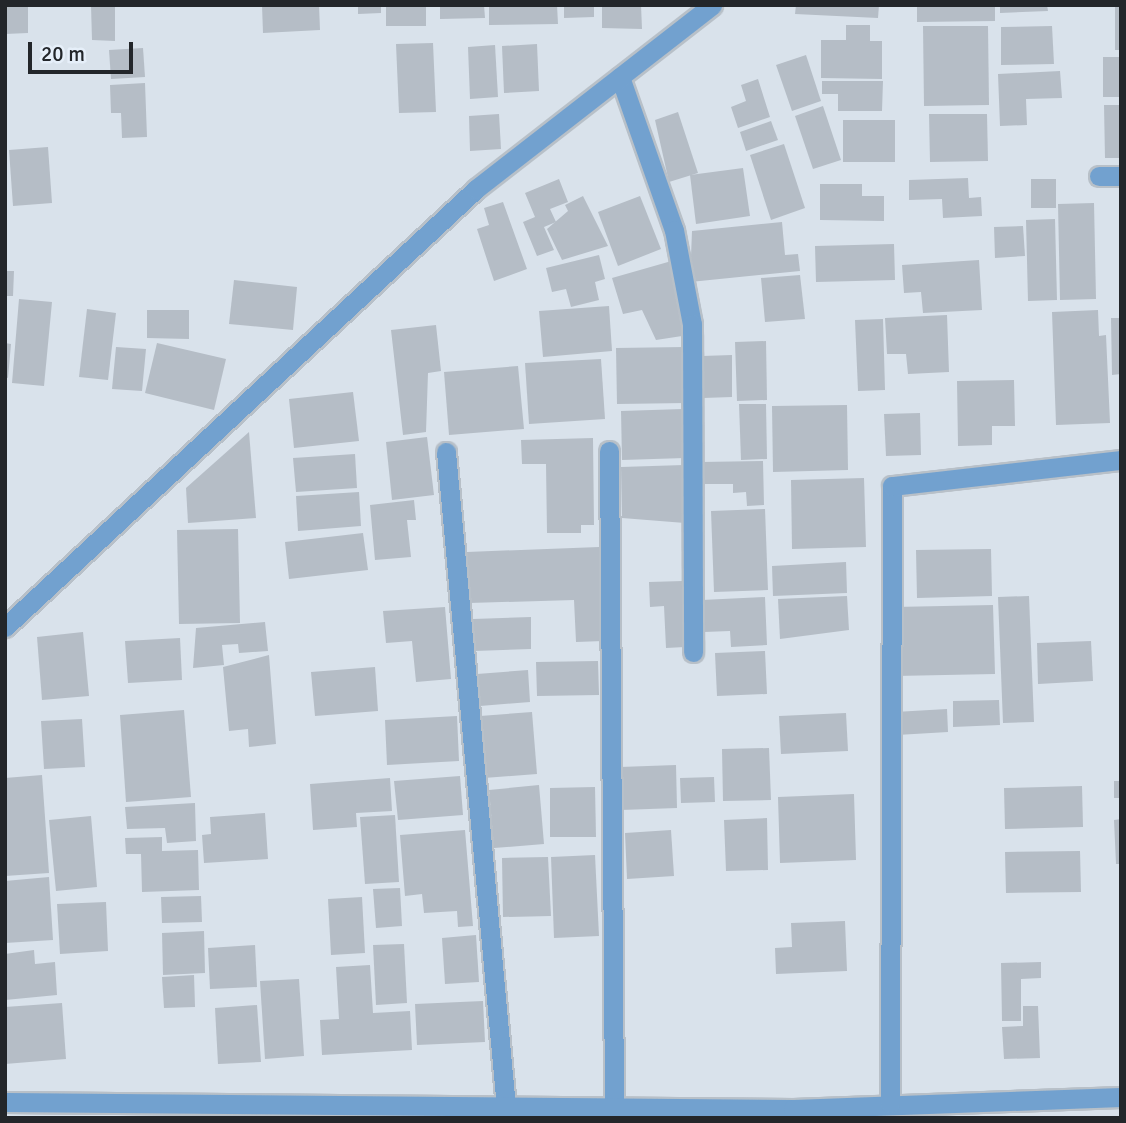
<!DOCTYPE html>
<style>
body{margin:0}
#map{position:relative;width:1126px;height:1123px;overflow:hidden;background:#d9e2eb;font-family:Signika,sans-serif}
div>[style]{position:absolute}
.building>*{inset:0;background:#b5bdc6}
.roads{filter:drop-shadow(2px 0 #b8c0c8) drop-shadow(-2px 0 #b8c0c8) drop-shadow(0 2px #b8c0c8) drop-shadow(0 -2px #b8c0c8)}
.minor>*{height:19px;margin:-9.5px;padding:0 9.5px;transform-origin:9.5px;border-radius:9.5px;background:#72a1cf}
span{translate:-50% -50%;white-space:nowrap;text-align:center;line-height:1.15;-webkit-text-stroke:5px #e6eff9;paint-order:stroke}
.frame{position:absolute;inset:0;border:7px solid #23262a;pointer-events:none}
.scale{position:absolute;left:28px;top:42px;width:105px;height:32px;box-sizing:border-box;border:4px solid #23262a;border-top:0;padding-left:9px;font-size:21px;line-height:24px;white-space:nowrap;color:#23262a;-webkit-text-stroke:5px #e6eff9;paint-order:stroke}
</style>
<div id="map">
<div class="building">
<div style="clip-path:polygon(5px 5px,28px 5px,28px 33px,5px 34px)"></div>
<div style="clip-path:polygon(91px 5px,115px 5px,115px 41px,92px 40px)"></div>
<div style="clip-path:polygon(262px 5px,319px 5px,320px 30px,263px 33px)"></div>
<div style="clip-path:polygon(358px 5px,381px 5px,381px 13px,358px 14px)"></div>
<div style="clip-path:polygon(386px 5px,426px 5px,426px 26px,386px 26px)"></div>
<div style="clip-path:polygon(440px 5px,484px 5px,485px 18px,440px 19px)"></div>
<div style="clip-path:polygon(489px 5px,557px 5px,558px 24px,489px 25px)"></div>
<div style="clip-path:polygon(564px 5px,594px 5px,594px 17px,564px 18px)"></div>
<div style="clip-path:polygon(602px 5px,641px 5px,642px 29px,602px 28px)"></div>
<div style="clip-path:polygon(796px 5px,879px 5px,878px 18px,795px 14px)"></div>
<div style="clip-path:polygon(917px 5px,995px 5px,995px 21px,917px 22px)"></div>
<div style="clip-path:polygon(1000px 5px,1047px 5px,1048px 11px,1000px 13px)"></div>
<div style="clip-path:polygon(1115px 5px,1121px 5px,1121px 50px,1115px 50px)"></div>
<div style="clip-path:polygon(846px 25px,870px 25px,870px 41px,882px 41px,882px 79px,821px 78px,821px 40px,846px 40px)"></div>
<div style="clip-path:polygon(923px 26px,988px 26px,989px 105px,924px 106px)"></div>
<div style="clip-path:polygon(1052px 26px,1054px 64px,1001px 65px,1001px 27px)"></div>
<div style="clip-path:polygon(433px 43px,436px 112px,399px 113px,396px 44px)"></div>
<div style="clip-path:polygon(537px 44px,539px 91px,504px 93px,502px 46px)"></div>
<div style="clip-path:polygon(495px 45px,498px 97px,470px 99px,468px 47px)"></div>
<div style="clip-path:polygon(143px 48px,145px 77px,111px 79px,109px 50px)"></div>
<div style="clip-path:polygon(806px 55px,821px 101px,792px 111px,776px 65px)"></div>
<div style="clip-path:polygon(1103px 57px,1121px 57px,1121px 97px,1103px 97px)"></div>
<div style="clip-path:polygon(1060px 71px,1062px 98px,1026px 99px,1027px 125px,1000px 126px,998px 74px)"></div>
<div style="clip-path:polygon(758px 79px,770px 117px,738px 128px,731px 107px,746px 101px,741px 85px)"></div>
<div style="clip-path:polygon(822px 81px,883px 81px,882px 111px,838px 111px,838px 94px,822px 94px)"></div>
<div style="clip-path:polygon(145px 83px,147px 137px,122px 138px,121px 113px,111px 113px,110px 85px)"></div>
<div style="clip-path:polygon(1104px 105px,1121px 105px,1121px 158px,1105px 158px)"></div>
<div style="clip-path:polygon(823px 106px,841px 160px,813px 169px,795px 116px)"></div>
<div style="clip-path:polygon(678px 112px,698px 173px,669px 182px,655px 120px)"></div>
<div style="clip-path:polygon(499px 114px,501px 149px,470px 151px,469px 116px)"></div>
<div style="clip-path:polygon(929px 114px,987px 114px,988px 161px,930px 162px)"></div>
<div style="clip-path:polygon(843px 120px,895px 120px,895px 162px,843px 162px)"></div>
<div style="clip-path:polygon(771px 121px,778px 140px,746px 151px,740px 132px)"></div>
<div style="clip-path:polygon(784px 144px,805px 208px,771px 220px,750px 155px)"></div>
<div style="clip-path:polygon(48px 147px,52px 203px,13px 206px,9px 150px)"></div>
<div style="clip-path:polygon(743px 168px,750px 216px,696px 224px,690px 175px)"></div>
<div style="clip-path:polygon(968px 178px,969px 198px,981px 197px,982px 216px,943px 218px,942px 199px,909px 200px,909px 180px)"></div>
<div style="clip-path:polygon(559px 179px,568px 202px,550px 209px,556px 222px,544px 227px,554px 250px,537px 256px,523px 222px,535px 217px,525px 193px)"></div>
<div style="clip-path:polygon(1031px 179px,1056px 179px,1056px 208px,1031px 208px)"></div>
<div style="clip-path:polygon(820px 184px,862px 184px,862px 196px,884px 196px,884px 221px,820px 220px)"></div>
<div style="clip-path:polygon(583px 196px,608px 246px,562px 260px,547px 229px,568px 211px,565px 205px)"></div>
<div style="clip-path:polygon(640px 196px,661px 249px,618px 266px,598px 212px)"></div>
<div style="clip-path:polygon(503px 202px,527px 269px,494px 281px,477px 229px,489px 225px,484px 208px)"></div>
<div style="clip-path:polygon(1094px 203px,1096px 299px,1060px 300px,1058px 204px)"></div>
<div style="clip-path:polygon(1055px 219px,1057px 300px,1028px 301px,1026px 220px)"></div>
<div style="clip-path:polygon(782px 222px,785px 255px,798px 254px,800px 271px,690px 282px,692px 231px)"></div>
<div style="clip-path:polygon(1023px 226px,1025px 256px,995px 258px,994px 227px)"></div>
<div style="clip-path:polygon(894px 244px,895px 280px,816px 282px,815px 246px)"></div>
<div style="clip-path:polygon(599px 255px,605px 279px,595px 282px,599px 300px,571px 307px,566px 289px,552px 292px,546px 268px)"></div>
<div style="clip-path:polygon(675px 260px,682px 336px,656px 340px,642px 310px,623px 314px,612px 278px)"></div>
<div style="clip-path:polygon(979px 260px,982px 310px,923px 313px,921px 292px,904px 293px,902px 265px)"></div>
<div style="clip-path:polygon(5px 271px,14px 271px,13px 296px,5px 296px)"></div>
<div style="clip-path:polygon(800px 275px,805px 319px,765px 322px,761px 278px)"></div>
<div style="clip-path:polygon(234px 280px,297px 287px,293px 330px,229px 324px)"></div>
<div style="clip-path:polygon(19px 299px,52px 302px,44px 386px,12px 383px)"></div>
<div style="clip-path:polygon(609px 306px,612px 351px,543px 357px,539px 311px)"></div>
<div style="clip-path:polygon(87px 309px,116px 313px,108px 380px,79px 377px)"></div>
<div style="clip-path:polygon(147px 310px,189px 310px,189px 339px,147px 338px)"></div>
<div style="clip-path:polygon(1098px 310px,1099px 336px,1106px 335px,1110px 423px,1056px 425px,1052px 312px)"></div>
<div style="clip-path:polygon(947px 315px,949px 372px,908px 374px,906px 354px,887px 354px,885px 318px)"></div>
<div style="clip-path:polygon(1111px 318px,1121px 318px,1121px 374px,1112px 375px)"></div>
<div style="clip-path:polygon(883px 319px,885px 390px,858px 391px,855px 320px)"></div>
<div style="clip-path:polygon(436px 325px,441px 371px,428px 373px,426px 432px,403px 435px,391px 330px)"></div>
<div style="clip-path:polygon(766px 341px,767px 400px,737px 401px,735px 342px)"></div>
<div style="clip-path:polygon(5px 343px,11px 344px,8px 378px,5px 377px)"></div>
<div style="clip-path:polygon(157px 343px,226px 359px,214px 410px,145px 393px)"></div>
<div style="clip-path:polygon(116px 347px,146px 349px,142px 391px,112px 389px)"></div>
<div style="clip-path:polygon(684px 347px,686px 403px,617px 404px,616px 348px)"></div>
<div style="clip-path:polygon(732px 355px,732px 397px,703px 398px,702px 356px)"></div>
<div style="clip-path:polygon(601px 359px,605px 419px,529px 424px,525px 363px)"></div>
<div style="clip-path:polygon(518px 366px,524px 429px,449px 435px,444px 372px)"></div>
<div style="clip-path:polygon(1014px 380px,1015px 426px,992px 426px,992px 445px,958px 446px,957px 381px)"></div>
<div style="clip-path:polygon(353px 392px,359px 441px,294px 448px,289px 399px)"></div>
<div style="clip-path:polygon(739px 404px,766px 404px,767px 459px,741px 460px)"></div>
<div style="clip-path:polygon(847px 405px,848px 470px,773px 472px,772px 406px)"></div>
<div style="clip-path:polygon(683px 409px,685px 458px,622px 460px,621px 411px)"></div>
<div style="clip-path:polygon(920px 413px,921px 455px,886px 456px,884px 414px)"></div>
<div style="clip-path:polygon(249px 432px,256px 518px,188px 523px,186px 488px)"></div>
<div style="clip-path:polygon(427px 437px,434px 495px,392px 500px,386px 442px)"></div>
<div style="clip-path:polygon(593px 438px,594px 525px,581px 525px,581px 533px,547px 533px,546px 464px,522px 464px,521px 440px)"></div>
<div style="clip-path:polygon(355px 454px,357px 488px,296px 492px,293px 458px)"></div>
<div style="clip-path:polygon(763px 461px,764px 505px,747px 506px,746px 492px,733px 493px,733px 484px,703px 484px,701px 462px)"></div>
<div style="clip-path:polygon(684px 465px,685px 523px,622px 518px,621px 467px)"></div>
<div style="clip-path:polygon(864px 478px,866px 547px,792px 549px,791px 480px)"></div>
<div style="clip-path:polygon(359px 492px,361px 526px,298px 531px,296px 496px)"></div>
<div style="clip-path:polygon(414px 500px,416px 520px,407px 520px,411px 557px,375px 560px,370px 505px)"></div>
<div style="clip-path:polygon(765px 509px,768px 590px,714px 592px,711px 511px)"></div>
<div style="clip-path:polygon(238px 529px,240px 623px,179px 624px,177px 530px)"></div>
<div style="clip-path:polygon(363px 533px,368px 570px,289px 579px,285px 542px)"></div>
<div style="clip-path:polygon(599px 547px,603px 641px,576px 642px,574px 600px,469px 603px,467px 552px)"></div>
<div style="clip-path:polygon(991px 549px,992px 596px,917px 598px,916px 550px)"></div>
<div style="clip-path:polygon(846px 562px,847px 593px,773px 596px,772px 566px)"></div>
<div style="clip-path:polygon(683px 581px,685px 647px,666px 648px,664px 606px,650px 607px,649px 582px)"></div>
<div style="clip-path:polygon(847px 596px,849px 630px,780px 639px,778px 599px)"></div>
<div style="clip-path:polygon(1029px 596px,1034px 722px,1003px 723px,998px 597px)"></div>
<div style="clip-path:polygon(765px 597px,767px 645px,731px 647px,730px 631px,704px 632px,702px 600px)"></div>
<div style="clip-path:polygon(993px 605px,995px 674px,895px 676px,894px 607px)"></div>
<div style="clip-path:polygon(445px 607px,451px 679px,416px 682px,412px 641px,386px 643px,383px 611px)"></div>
<div style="clip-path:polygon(531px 617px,531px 649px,474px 651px,473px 619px)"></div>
<div style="clip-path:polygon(265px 622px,268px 651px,239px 653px,238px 644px,222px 645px,224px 665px,193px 668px,196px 628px)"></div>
<div style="clip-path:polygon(83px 632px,89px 696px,42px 700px,37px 637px)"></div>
<div style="clip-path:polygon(180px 638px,182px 680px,128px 683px,125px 641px)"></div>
<div style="clip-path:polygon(1091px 641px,1093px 681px,1038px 684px,1037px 643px)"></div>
<div style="clip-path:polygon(765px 651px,767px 694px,717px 696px,715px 653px)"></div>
<div style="clip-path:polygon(269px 655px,276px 744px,249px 747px,248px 729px,229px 731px,223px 667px)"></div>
<div style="clip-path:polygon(598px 661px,599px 695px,537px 696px,536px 662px)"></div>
<div style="clip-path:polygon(375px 667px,378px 711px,315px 716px,311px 672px)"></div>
<div style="clip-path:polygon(528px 670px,530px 702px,480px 706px,477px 674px)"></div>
<div style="clip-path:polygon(999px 700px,1000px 725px,953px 727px,953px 701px)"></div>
<div style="clip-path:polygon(947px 709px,948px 732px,897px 735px,895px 712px)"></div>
<div style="clip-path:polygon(184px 710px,191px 797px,126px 802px,120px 715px)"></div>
<div style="clip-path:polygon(532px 712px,537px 774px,484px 778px,480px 716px)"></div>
<div style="clip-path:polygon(846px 713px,848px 751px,781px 754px,779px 716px)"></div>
<div style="clip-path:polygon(457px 716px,459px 761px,387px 765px,385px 720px)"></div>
<div style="clip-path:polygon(82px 719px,85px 767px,44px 769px,41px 721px)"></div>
<div style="clip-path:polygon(769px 748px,771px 800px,723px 801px,722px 749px)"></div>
<div style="clip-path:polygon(676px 765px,677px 808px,621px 810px,620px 767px)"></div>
<div style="clip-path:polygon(42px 775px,49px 873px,5px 876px,5px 778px)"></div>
<div style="clip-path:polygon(460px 776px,463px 815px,398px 820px,394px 781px)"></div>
<div style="clip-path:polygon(714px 777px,715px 802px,681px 803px,680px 778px)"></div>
<div style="clip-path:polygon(390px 778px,392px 811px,356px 813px,357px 827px,313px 830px,310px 784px)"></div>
<div style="clip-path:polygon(1114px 781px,1121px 781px,1121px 798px,1114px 798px)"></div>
<div style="clip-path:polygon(539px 785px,544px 844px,494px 848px,489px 790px)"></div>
<div style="clip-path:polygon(1082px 786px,1083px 827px,1005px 829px,1004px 788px)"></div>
<div style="clip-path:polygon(595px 787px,596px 837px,550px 837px,550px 788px)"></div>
<div style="clip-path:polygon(854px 794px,856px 860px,780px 863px,778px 797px)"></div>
<div style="clip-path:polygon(195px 803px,196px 841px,167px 843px,165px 828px,127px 829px,125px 807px)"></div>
<div style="clip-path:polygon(265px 813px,268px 859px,204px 863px,202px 835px,211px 834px,210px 817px)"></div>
<div style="clip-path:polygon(395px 815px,399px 882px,365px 884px,360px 817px)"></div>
<div style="clip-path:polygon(91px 816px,97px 887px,56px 891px,49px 820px)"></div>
<div style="clip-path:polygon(767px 818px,768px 870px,726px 871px,724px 820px)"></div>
<div style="clip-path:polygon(1121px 819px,1121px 864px,1116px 864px,1114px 820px)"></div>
<div style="clip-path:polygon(465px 830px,473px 926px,458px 927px,457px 911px,424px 913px,422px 894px,405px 896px,400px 835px)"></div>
<div style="clip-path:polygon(671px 830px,674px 876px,627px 879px,625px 833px)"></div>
<div style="clip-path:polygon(162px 837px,162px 851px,198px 850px,199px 890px,142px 892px,141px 854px,126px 854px,125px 838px)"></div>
<div style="clip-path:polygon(1080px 851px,1081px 892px,1006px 893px,1005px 852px)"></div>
<div style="clip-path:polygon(595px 855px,599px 936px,554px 938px,551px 857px)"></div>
<div style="clip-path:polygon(548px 857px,551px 916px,503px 917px,502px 858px)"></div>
<div style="clip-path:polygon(49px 877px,53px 940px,5px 943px,5px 881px)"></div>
<div style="clip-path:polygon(400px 888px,402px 926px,376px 928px,373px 889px)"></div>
<div style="clip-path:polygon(201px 896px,202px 922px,162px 923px,161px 897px)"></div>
<div style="clip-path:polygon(362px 897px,365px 953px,331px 955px,328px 899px)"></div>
<div style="clip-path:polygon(106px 902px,108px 951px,60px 954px,57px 904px)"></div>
<div style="clip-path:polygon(845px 921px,847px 971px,776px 974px,775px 948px,792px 947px,791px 923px)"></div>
<div style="clip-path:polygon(204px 931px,205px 973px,163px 975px,162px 933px)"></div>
<div style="clip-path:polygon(476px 935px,479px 982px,445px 984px,442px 938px)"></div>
<div style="clip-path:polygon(404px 944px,407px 1003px,376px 1005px,373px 945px)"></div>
<div style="clip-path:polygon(255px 945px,257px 987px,210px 989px,208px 948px)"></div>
<div style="clip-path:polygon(34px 950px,35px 964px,55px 962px,57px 995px,5px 1000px,5px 954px)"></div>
<div style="clip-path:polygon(1041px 962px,1041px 978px,1021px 979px,1021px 1021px,1002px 1021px,1001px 963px)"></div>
<div style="clip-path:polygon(370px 965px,373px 1013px,410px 1011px,412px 1050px,322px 1055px,320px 1020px,339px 1019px,336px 967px)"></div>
<div style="clip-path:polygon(194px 975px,195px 1007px,164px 1008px,162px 977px)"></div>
<div style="clip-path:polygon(299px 979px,304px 1056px,265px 1059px,260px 981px)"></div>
<div style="clip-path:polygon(483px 1001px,485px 1042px,417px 1045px,415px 1004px)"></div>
<div style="clip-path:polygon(62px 1003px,66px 1059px,5px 1064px,5px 1007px)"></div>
<div style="clip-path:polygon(257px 1005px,261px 1062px,218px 1064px,215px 1008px)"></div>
<div style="clip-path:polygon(1023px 1006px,1038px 1006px,1040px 1058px,1004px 1059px,1002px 1027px,1023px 1026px)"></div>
</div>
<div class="roads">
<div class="minor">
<div style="left:620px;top:77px;width:162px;rotate:70.6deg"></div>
<div style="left:674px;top:230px;width:96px;rotate:79.2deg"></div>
<div style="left:692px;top:324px;width:328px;rotate:89.8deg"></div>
<div style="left:1099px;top:176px;width:22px"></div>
<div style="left:609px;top:451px;width:658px;rotate:89.56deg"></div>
<div style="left:446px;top:452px;width:659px;rotate:84.77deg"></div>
<div style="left:5px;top:627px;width:643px;rotate:-42.92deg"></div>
<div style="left:476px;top:189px;width:299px;rotate:-37.9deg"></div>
<div style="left:5px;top:1102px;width:788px;rotate:0.51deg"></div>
<div style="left:793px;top:1109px;width:328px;rotate:-2.1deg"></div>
<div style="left:890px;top:1103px;width:617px;rotate:-89.81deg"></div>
<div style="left:892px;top:486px;width:230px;rotate:-6.5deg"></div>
</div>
</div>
<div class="frame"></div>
<div class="scale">20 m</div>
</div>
